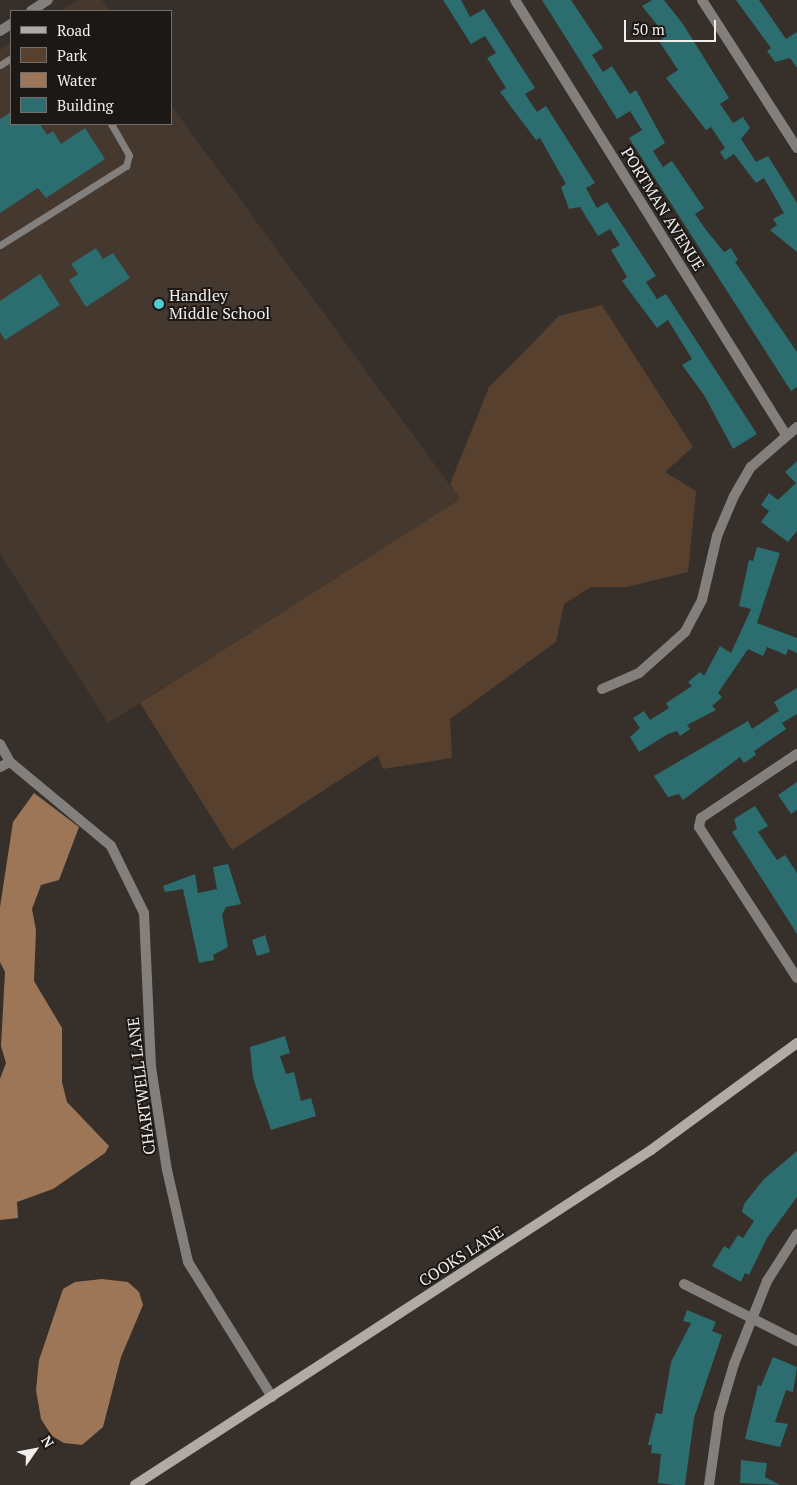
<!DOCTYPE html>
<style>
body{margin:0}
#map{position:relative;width:797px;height:1485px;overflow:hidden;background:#362f2a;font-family:"PT Serif",serif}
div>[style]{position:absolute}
.built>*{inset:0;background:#44382f}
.green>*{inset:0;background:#57402e}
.water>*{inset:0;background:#9c7657}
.building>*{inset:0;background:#2c6d70}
.service>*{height:7px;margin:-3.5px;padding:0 3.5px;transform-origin:3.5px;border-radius:3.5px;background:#827f7c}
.minor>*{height:10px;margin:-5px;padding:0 5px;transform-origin:5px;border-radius:5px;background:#827f7c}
.secondary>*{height:10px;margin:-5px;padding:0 5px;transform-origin:5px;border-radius:5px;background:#b0aba6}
.dots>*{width:14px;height:14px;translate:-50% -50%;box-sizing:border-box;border:2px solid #1b1816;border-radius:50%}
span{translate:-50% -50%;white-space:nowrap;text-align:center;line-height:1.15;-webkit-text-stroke:4px #1b1816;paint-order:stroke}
.street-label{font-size:16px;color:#f2eeeb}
.poi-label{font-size:16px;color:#f2eeeb}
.left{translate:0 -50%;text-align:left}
.legend{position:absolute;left:10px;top:10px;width:162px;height:115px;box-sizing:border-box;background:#1b1816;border:1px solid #716e6b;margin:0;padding:6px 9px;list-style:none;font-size:15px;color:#f2eeeb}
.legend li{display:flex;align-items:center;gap:10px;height:25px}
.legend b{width:25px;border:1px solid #716e6b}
.north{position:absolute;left:10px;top:1425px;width:50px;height:50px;-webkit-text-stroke:4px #1b1816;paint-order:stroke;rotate:57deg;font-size:14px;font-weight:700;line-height:20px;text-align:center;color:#f2eeeb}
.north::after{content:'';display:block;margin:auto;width:18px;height:22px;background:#f2eeeb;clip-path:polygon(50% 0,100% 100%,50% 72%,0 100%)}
.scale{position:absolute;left:624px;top:20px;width:92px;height:22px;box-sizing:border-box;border:2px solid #f2eeeb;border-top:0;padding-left:6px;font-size:15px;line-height:18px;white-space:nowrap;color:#f2eeeb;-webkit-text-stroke:4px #1b1816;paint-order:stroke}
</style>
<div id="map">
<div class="built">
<div style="clip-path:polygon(78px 0,102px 0,110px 11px,60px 11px)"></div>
<div style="clip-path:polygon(11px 42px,11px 124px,171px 124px,171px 105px,460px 499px,108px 723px,0 554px,0 50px)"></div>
</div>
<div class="green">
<div style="clip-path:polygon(602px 305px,693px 447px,665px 472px,696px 491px,688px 572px,627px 587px,591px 587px,564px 604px,556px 642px,450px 719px,452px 758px,383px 769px,378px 755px,232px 850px,140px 703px,460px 499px,450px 484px,489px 387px,559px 316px)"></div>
</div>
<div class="water">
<div style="clip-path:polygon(34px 793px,79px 827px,59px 880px,41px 885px,32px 909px,36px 930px,34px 981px,62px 1028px,62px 1082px,67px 1102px,109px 1146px,105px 1153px,53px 1189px,17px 1202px,18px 1218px,0 1220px,0 1079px,6px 1063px,1px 1046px,5px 972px,0 962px,0 907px,13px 822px)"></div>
<div style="clip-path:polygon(102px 1279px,128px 1282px,139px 1292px,143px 1305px,121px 1357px,103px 1427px,82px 1445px,64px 1443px,52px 1436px,41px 1419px,36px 1390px,39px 1360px,63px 1289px,75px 1282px)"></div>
</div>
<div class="building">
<div style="clip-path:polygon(443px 0,461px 0,470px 17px,484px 9px,535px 88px,525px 94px,537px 112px,546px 106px,595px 183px,586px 188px,597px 208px,607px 202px,656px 276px,646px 282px,657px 299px,666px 294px,757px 434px,733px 449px,704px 395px,682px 365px,692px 359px,668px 320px,657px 328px,622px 281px,627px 277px,611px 250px,620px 245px,610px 229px,598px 236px,580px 207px,569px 209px,561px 187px,566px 184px,540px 138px,536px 140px,500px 92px,506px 88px,487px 58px,496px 53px,485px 36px,471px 44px)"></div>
<div style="clip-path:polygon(542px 0,571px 0,603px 48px,592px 55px,603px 72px,612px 66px,630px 94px,636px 90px,665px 143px,653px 151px,663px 167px,672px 161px,704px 208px,695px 214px,706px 230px,724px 252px,731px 248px,738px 260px,735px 262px,797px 352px,797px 387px,791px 391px,629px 138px,642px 130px,630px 111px,617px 119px)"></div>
<div style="clip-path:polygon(652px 0,664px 0,683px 24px,729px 98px,720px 104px,733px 123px,743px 117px,750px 128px,741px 139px,756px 162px,768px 156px,797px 203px,797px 252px,770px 230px,777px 225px,773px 219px,784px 213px,764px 178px,756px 183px,734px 154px,725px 160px,720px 152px,725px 148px,711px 127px,706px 130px,666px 78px,678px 70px,659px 41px,666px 36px,642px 6px)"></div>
<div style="clip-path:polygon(736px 0,759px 0,786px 39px,797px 32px,797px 68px,790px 58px,775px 62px,767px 51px,771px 48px)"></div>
<div style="clip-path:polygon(11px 112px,11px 124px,40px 124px,47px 135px,53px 131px,61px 144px,85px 128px,105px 159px,46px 198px,38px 188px,0 213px,0 119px)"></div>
<div style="clip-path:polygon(96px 248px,103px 259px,113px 253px,130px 278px,86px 307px,69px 280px,78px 274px,71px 264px)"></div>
<div style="clip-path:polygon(40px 274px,60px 305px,5px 340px,0 332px,0 301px)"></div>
<div style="clip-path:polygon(797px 461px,797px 531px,788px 542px,761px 522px,769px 511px,761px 505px,769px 493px,778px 500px,796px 483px,785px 472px)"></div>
<div style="clip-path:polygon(757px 547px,780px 553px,757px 623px,797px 638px,797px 653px,788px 649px,786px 655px,767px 647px,763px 656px,748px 649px,718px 693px,722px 697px,712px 706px,716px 710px,687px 725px,690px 729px,680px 736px,677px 731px,668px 734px,639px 752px,630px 737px,640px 728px,633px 718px,644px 711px,650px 720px,669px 708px,666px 703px,692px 686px,688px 682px,700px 672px,704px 676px,720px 646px,731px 653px,751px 609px,739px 606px,749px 560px,753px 561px)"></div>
<div style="clip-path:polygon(797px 688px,797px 714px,782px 723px,786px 729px,754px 751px,756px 755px,744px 763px,740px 757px,683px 800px,679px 794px,668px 797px,654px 776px,748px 721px,752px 729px,779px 711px,774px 702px)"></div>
<div style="clip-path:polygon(797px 782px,797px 810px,791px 814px,778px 795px)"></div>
<div style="clip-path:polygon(755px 806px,768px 826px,758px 832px,777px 860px,785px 855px,797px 873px,797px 934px,732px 832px,737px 829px,734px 819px)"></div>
<div style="clip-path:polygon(228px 864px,241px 904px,226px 907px,222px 915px,228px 947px,213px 955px,214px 960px,199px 963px,183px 889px,165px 892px,163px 886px,195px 874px,198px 893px,217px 889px,213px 867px)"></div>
<div style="clip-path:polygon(265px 935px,270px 952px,257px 956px,252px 940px)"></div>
<div style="clip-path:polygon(285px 1036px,290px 1053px,280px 1056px,286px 1074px,294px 1072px,301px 1101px,311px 1098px,316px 1116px,271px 1130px,253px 1078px,250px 1047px)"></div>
<div style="clip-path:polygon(797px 1151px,797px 1197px,767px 1238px,749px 1275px,745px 1273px,741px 1282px,712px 1266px,724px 1246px,729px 1249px,738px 1235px,743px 1238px,754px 1221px,742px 1212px,744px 1204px,764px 1179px)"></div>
<div style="clip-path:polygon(687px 1310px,716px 1322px,712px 1331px,722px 1335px,694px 1418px,685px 1485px,674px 1485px,658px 1483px,661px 1454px,651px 1453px,652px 1445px,648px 1445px,656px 1413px,662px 1414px,671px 1362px,691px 1323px,683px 1321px)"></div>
<div style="clip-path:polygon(773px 1357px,797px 1367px,793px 1392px,786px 1390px,775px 1422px,788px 1424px,780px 1447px,745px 1439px,758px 1385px,761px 1386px)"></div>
<div style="clip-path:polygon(741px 1460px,767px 1463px,765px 1477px,780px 1485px,740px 1483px)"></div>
</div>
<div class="service">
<div style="left:0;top:65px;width:13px;rotate:-32deg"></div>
<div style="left:0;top:245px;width:149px;rotate:-32.1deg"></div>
<div style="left:126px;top:166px;width:11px;rotate:-75deg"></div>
<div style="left:129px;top:155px;width:36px;rotate:-120deg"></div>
</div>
<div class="minor">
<div style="left:515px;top:0;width:513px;rotate:58.08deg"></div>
<div style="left:702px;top:0;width:176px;rotate:57.3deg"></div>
<div style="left:31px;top:11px;width:20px;rotate:-33deg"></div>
<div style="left:0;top:31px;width:13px;rotate:-32deg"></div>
<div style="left:602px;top:689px;width:40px;rotate:-23.4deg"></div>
<div style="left:639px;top:673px;width:62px;rotate:-41.7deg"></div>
<div style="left:685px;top:632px;width:36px;rotate:-62deg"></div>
<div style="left:702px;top:600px;width:66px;rotate:-76.8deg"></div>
<div style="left:717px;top:536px;width:43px;rotate:-67deg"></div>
<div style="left:734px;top:496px;width:34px;rotate:-60deg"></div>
<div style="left:751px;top:467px;width:61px;rotate:-41deg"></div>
<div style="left:0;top:744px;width:21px;rotate:61deg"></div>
<div style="left:10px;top:762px;width:131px;rotate:39.7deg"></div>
<div style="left:111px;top:846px;width:75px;rotate:63.8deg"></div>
<div style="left:144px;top:913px;width:154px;rotate:87.4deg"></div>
<div style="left:151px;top:1067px;width:104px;rotate:81.2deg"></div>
<div style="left:167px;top:1170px;width:94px;rotate:77.1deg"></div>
<div style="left:188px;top:1262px;width:159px;rotate:58.1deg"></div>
<div style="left:797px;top:754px;width:115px;rotate:146.3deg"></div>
<div style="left:701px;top:818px;width:9px;rotate:103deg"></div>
<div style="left:699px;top:827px;width:180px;rotate:57deg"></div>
<div style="left:0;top:767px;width:11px;rotate:-27deg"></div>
<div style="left:684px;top:1284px;width:127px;rotate:26.8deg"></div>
<div style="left:709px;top:1485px;width:71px;rotate:-81.9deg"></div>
<div style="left:719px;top:1415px;width:53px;rotate:-73.6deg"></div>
<div style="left:734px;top:1364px;width:89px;rotate:-68.3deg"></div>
<div style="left:767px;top:1281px;width:56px;rotate:-57.4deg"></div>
</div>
<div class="secondary">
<div style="left:135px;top:1485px;width:615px;rotate:-32.99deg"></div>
<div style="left:651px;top:1150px;width:181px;rotate:-36.2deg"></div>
</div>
<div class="dots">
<div style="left:159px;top:304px;background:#51ccd2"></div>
</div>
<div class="street-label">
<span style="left:663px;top:209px;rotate:58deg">PORTMAN AVENUE</span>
<span style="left:141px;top:1086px;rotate:-97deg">CHARTWELL LANE</span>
<span style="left:461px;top:1256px;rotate:-33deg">COOKS LANE</span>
</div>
<div class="poi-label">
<span class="left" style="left:169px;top:304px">Handley<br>Middle School</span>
</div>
<ul class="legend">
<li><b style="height:6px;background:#b0aba6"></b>Road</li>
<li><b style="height:14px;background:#57402e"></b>Park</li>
<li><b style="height:14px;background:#9c7657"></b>Water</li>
<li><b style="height:14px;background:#2c6d70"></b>Building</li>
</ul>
<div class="north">N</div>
<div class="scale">50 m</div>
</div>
